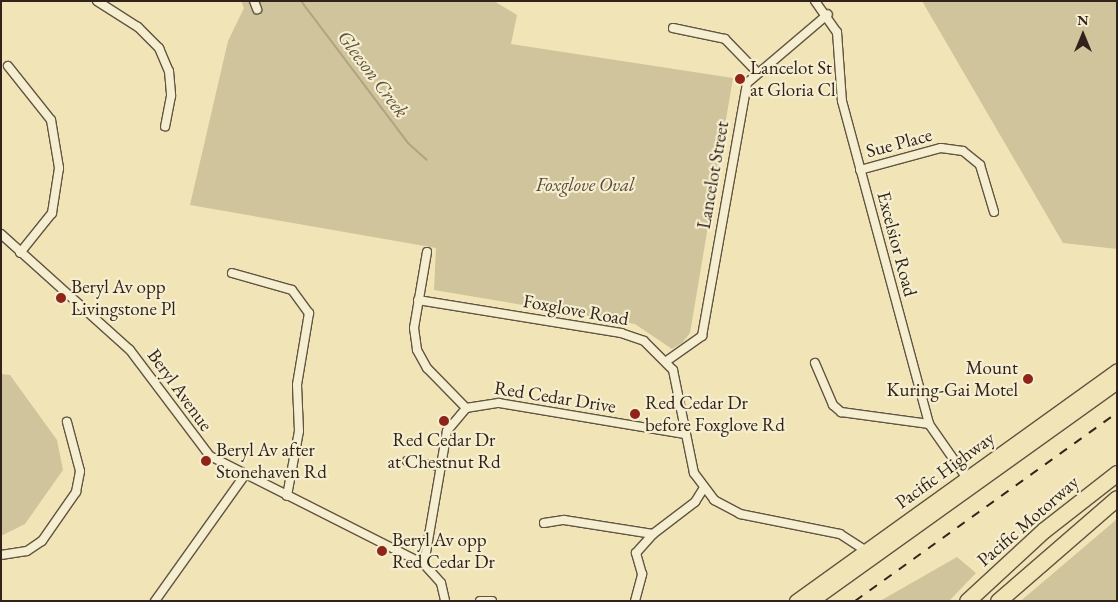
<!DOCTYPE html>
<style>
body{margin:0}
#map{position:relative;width:1118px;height:602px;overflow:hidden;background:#f1e5b7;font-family:"EB Garamond",serif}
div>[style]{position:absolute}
.green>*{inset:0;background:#d0c49c}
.stream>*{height:2px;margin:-1px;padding:0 1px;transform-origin:1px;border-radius:1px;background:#b0a382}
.roads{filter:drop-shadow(1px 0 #615442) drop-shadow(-1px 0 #615442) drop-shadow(0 1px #615442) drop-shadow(0 -1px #615442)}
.street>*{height:8px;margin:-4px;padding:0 4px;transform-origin:4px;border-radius:4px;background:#f6eed0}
.primary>*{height:12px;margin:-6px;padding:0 6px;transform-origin:6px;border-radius:6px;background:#f1e5b7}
.highway>*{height:15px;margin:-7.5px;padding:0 7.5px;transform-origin:7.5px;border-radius:7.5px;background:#f1e5b7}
.rail>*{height:2px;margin-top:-1px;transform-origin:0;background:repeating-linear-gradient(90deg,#31231b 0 9px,transparent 0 18px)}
.dots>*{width:14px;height:14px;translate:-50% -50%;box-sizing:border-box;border:2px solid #f6eed0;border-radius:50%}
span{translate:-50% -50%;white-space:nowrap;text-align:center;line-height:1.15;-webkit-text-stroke:4.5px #f6eed0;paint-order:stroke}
.poi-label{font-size:19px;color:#31231b}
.left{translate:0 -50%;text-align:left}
.right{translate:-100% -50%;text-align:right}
.street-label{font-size:19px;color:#31231b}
.park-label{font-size:19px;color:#594b3b;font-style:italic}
.water-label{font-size:20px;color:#5d503f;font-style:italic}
.frame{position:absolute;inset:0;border:2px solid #31231b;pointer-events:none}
.north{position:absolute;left:1058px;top:10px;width:50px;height:50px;-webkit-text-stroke:4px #f6eed0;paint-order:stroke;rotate:0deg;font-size:14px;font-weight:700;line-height:20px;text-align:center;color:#31231b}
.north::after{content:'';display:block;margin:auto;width:18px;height:22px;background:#31231b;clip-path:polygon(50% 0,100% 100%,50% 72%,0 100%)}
</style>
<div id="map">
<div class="green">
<div style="clip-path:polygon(241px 1px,494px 1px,517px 15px,511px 44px,733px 78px,690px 333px,682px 343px,672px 349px,635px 324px,434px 290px,436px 248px,190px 205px,228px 41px,244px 8px)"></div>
<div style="clip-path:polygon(922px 1px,1117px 1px,1117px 249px,1063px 243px)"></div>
<div style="clip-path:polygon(1px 374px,10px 375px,57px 440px,63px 470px,25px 524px,1px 536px)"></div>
<div style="clip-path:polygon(1117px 519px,1117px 601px,1021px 601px,1023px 599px)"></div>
<div style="clip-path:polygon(957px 557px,976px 573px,949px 601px,880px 601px)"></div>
</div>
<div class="stream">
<div style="left:301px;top:1px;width:178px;rotate:53deg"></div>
<div style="left:408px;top:143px;width:25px;rotate:42deg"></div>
</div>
<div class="roads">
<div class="street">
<div style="left:97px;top:1px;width:49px;rotate:32.4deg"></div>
<div style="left:138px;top:27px;width:30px;rotate:45deg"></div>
<div style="left:159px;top:48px;width:25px;rotate:67deg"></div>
<div style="left:169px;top:71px;width:25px;rotate:85deg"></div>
<div style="left:171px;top:96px;width:31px;rotate:101deg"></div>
<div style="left:254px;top:1px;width:9px;rotate:69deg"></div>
<div style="left:815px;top:1px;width:38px;rotate:55deg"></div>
<div style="left:837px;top:32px;width:69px;rotate:85.9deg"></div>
<div style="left:842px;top:101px;width:335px;rotate:74.9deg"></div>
<div style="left:929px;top:424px;width:68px;rotate:55.1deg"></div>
<div style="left:673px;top:28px;width:53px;rotate:11.9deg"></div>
<div style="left:725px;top:39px;width:46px;rotate:45.9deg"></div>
<div style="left:8px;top:66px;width:69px;rotate:51.5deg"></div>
<div style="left:51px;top:120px;width:49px;rotate:80.5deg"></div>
<div style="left:59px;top:168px;width:46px;rotate:98.8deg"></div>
<div style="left:52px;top:213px;width:51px;rotate:128.7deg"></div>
<div style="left:860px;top:170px;width:84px;rotate:-15.2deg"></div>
<div style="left:941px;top:148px;width:22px;rotate:8deg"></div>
<div style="left:963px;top:151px;width:22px;rotate:39deg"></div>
<div style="left:980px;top:165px;width:49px;rotate:73.4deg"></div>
<div style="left:1px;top:234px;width:173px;rotate:42deg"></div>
<div style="left:130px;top:350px;width:133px;rotate:53deg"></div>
<div style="left:210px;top:456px;width:240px;rotate:26.8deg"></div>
<div style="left:424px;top:564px;width:25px;rotate:48deg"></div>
<div style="left:441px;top:583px;width:18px;rotate:77deg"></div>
<div style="left:427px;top:252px;width:77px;rotate:99.7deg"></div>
<div style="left:414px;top:328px;width:22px;rotate:82deg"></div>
<div style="left:417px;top:350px;width:21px;rotate:61deg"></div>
<div style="left:427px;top:368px;width:56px;rotate:45.7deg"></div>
<div style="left:232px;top:273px;width:62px;rotate:15.8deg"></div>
<div style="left:292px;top:290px;width:29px;rotate:54deg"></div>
<div style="left:309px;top:313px;width:73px;rotate:99.5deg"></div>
<div style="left:297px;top:385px;width:46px;rotate:87.5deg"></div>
<div style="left:299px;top:431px;width:66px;rotate:100.5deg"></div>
<div style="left:418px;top:300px;width:206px;rotate:9.2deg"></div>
<div style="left:621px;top:333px;width:24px;rotate:19deg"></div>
<div style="left:644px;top:341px;width:41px;rotate:45deg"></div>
<div style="left:673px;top:370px;width:105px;rotate:78.5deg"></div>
<div style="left:694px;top:473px;width:34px;rotate:53deg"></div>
<div style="left:714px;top:500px;width:30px;rotate:28deg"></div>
<div style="left:740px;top:514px;width:102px;rotate:11.3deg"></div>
<div style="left:840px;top:534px;width:33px;rotate:33deg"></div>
<div style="left:668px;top:360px;width:42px;rotate:-35.2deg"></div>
<div style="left:702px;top:336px;width:257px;rotate:-79.9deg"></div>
<div style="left:747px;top:83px;width:106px;rotate:-40.4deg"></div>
<div style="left:815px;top:363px;width:46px;rotate:66.8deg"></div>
<div style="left:833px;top:405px;width:11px;rotate:41deg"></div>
<div style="left:841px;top:412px;width:89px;rotate:7.8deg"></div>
<div style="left:407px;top:461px;width:33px;rotate:9deg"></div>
<div style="left:544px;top:523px;width:20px;rotate:-9deg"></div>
<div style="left:564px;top:520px;width:90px;rotate:8.9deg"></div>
<div style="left:653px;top:534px;width:53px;rotate:-37.3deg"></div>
<div style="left:695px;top:502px;width:15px;rotate:-58deg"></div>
<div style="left:1px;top:555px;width:26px;rotate:-9deg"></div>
<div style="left:27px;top:551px;width:18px;rotate:-34deg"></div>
<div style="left:42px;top:541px;width:60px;rotate:-55.2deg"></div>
<div style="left:76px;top:492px;width:21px;rotate:-79deg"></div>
<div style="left:80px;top:471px;width:51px;rotate:-104.9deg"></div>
<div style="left:424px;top:564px;width:135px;rotate:-80.2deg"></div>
<div style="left:447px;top:431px;width:30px;rotate:-50deg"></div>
<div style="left:466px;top:408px;width:33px;rotate:-9deg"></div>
<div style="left:499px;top:403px;width:189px;rotate:9.5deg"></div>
<div style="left:155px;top:601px;width:153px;rotate:-54.5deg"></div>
<div style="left:480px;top:601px;width:12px"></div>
<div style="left:635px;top:601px;width:28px;rotate:-75deg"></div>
<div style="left:642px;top:574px;width:22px;rotate:-106deg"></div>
<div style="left:636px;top:553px;width:25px;rotate:-48deg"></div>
</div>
<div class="primary">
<div style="left:796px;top:601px;width:395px;rotate:-35.7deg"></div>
<div style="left:813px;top:601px;width:374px;rotate:-35.6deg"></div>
</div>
<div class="highway">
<div style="left:967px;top:601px;width:105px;rotate:-42.7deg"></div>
<div style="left:1044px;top:530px;width:93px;rotate:-38deg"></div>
<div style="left:998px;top:601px;width:157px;rotate:-40.9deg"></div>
</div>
</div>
<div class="rail">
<div style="left:855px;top:601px;width:322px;rotate:-35.7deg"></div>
</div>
<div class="dots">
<div style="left:740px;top:79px;background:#8f2418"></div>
<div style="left:61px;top:298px;background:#8f2418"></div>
<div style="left:1028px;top:379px;background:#8f2418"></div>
<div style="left:635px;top:414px;background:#8f2418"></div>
<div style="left:444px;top:421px;background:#8f2418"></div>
<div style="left:206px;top:461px;background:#8f2418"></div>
<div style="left:382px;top:551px;background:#8f2418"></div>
</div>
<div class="poi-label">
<span class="left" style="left:750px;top:79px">Lancelot St<br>at Gloria Cl</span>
<span class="left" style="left:71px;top:298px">Beryl Av opp<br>Livingstone Pl</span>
<span class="right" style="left:1018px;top:379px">Mount<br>Kuring-Gai Motel</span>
<span class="left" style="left:645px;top:414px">Red Cedar Dr<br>before Foxglove Rd</span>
<span style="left:444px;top:451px">Red Cedar Dr<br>at Chestnut Rd</span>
<span class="left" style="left:216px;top:461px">Beryl Av after<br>Stonehaven Rd</span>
<span class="left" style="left:392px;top:551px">Beryl Av opp<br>Red Cedar Dr</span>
</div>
<div class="street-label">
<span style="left:899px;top:143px;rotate:-15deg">Sue Place</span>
<span style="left:713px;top:175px;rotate:-80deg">Lancelot Street</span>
<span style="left:897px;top:244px;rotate:75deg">Excelsior Road</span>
<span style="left:576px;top:310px;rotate:10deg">Foxglove Road</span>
<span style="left:180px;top:390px;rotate:54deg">Beryl Avenue</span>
<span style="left:555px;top:397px;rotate:9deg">Red Cedar Drive</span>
<span style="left:945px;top:470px;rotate:-36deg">Pacific Highway</span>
<span style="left:1028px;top:521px;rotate:-41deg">Pacific Motorway</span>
</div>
<div class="park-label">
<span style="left:585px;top:185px">Foxglove Oval</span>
</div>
<div class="water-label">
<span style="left:373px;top:74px;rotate:53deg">Gleeson Creek</span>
</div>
<div class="frame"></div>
<div class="north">N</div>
</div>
